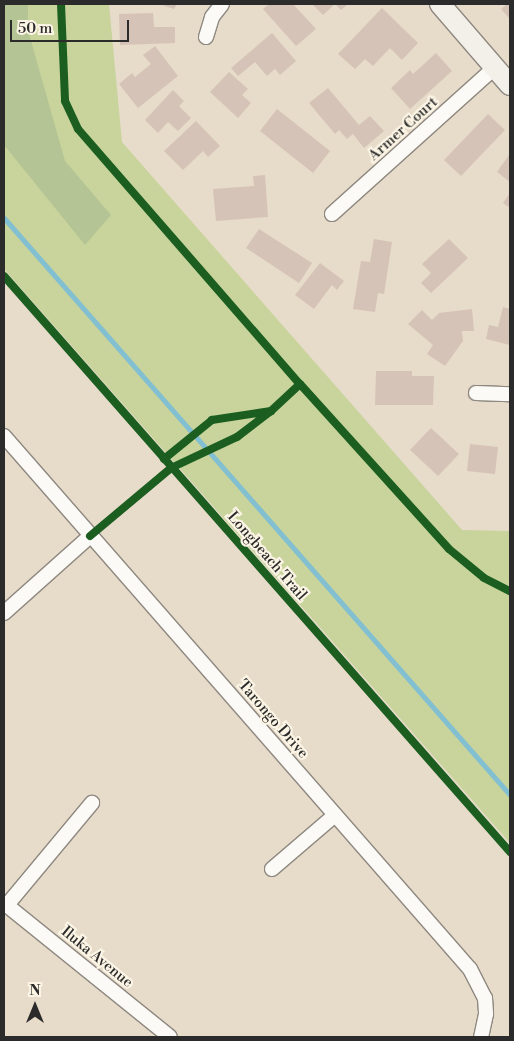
<!DOCTYPE html>
<style>
body{margin:0}
#map{position:relative;width:514px;height:1041px;overflow:hidden;background:#e7dbca;font-family:"Libre Bodoni",serif}
div>[style]{position:absolute}
.green>*{inset:0;background:#c8d49c}
.forest>*{inset:0;background:#b4c494}
.stream>*{height:5px;margin:-2.5px;padding:0 2.5px;transform-origin:2.5px;border-radius:2.5px;background:#81bfd1}
.building>*{inset:0;background:#d6c3b7}
.roads{filter:drop-shadow(1px 0 #8e8880) drop-shadow(-1px 0 #8e8880) drop-shadow(0 1px #8e8880) drop-shadow(0 -1px #8e8880)}
.street>*{height:14px;margin:-7px;padding:0 7px;transform-origin:7px;border-radius:7px;background:#fbfaf7}
.secondary>*{height:20px;margin:-10px;padding:0 10px;transform-origin:10px;border-radius:10px;background:#f3efe9}
.cycleway>*{height:8px;margin:-4px;padding:0 4px;transform-origin:4px;border-radius:4px;background:#1b5e20}
span{translate:-50% -50%;white-space:nowrap;text-align:center;line-height:1.15;-webkit-text-stroke:4.5px #fcf5e5;paint-order:stroke}
.street-label{font-size:15px;color:#2b2b2b}
.frame{position:absolute;inset:0;border:5px solid #2b2b2b;pointer-events:none}
.north{position:absolute;left:10px;top:981px;width:50px;height:50px;-webkit-text-stroke:4px #fcf5e5;paint-order:stroke;rotate:0deg;font-size:14px;font-weight:700;line-height:20px;text-align:center;color:#2b2b2b}
.north::after{content:'';display:block;margin:auto;width:18px;height:22px;background:#2b2b2b;clip-path:polygon(50% 0,100% 100%,50% 72%,0 100%)}
.scale{position:absolute;left:10px;top:20px;width:119px;height:22px;box-sizing:border-box;border:2px solid #2b2b2b;border-top:0;padding-left:6px;font-size:15px;line-height:18px;white-space:nowrap;color:#2b2b2b;-webkit-text-stroke:4px #fcf5e5;paint-order:stroke}
</style>
<div id="map">
<div class="green">
<div style="clip-path:polygon(4px 4px,109px 4px,122px 142px,462px 530px,510px 531px,510px 843px,4px 269px)"></div>
</div>
<div class="forest">
<div style="clip-path:polygon(4px 4px,28px 4px,28px 30px,65px 161px,111px 215px,85px 245px,4px 145px)"></div>
</div>
<div class="stream">
<div style="left:4px;top:218px;width:767px;rotate:48.75deg"></div>
</div>
<div class="building">
<div style="clip-path:polygon(159px 4px,177px 4px,174px 9px)"></div>
<div style="clip-path:polygon(269px 4px,293px 4px,316px 29px,296px 46px,263px 9px)"></div>
<div style="clip-path:polygon(312px 4px,348px 4px,341px 10px,335px 4px,323px 15px)"></div>
<div style="clip-path:polygon(507px 4px,510px 4px,510px 19px,501px 9px)"></div>
<div style="clip-path:polygon(382px 8px,418px 43px,402px 60px,390px 48px,373px 66px,365px 59px,355px 69px,338px 54px)"></div>
<div style="clip-path:polygon(153px 13px,154px 27px,175px 27px,175px 43px,120px 45px,119px 14px)"></div>
<div style="clip-path:polygon(272px 33px,296px 61px,280px 75px,275px 69px,267px 76px,255px 62px,238px 76px,231px 68px)"></div>
<div style="clip-path:polygon(155px 46px,178px 76px,138px 108px,119px 84px,132px 73px,135px 77px,151px 64px,143px 55px)"></div>
<div style="clip-path:polygon(436px 53px,452px 71px,410px 109px,391px 88px,410px 70px,413px 74px)"></div>
<div style="clip-path:polygon(229px 72px,248px 89px,242px 95px,251px 103px,238px 118px,210px 92px)"></div>
<div style="clip-path:polygon(328px 88px,359px 125px,370px 116px,384px 131px,364px 148px,353px 134px,347px 139px,339px 130px,335px 134px,309px 103px)"></div>
<div style="clip-path:polygon(173px 90px,184px 101px,179px 106px,191px 118px,178px 131px,168px 122px,158px 133px,145px 120px)"></div>
<div style="clip-path:polygon(277px 109px,330px 151px,313px 173px,260px 131px)"></div>
<div style="clip-path:polygon(488px 114px,505px 130px,461px 176px,444px 160px)"></div>
<div style="clip-path:polygon(196px 121px,220px 146px,208px 157px,203px 151px,183px 170px,164px 151px)"></div>
<div style="clip-path:polygon(509px 155px,510px 156px,510px 182px,497px 172px)"></div>
<div style="clip-path:polygon(265px 175px,268px 217px,216px 221px,213px 189px,254px 186px,253px 176px)"></div>
<div style="clip-path:polygon(510px 193px,510px 208px,503px 203px)"></div>
<div style="clip-path:polygon(259px 229px,312px 263px,299px 283px,246px 248px)"></div>
<div style="clip-path:polygon(374px 239px,392px 242px,384px 294px,378px 293px,375px 312px,353px 309px,361px 261px,370px 262px)"></div>
<div style="clip-path:polygon(449px 239px,468px 258px,431px 293px,421px 283px,431px 273px,422px 264px)"></div>
<div style="clip-path:polygon(320px 263px,344px 281px,337px 290px,332px 285px,314px 309px,295px 295px)"></div>
<div style="clip-path:polygon(503px 307px,510px 309px,510px 345px,486px 339px,489px 325px,498px 327px)"></div>
<div style="clip-path:polygon(472px 309px,474px 331px,462px 331px,463px 341px,445px 366px,427px 354px,433px 345px,408px 324px,422px 310px,432px 320px,439px 313px)"></div>
<div style="clip-path:polygon(376px 371px,412px 371px,412px 376px,434px 376px,433px 405px,375px 405px)"></div>
<div style="clip-path:polygon(431px 428px,459px 454px,438px 476px,410px 450px)"></div>
<div style="clip-path:polygon(470px 444px,498px 447px,495px 474px,467px 471px)"></div>
</div>
<div class="roads">
<div class="street">
<div style="left:206px;top:37px;width:21px;rotate:-73deg"></div>
<div style="left:212px;top:17px;width:16px;rotate:-52deg"></div>
<div style="left:332px;top:214px;width:219px;rotate:-42deg"></div>
<div style="left:476px;top:393px;width:34px;rotate:2deg"></div>
<div style="left:4px;top:436px;width:708px;rotate:48.84deg"></div>
<div style="left:470px;top:969px;width:33px;rotate:63deg"></div>
<div style="left:485px;top:998px;width:16px;rotate:86deg"></div>
<div style="left:486px;top:1014px;width:24px;rotate:102deg"></div>
<div style="left:4px;top:613px;width:115px;rotate:-41.8deg"></div>
<div style="left:272px;top:869px;width:83px;rotate:-40.6deg"></div>
<div style="left:4px;top:903px;width:213px;rotate:38.9deg"></div>
<div style="left:7px;top:905px;width:133px;rotate:-50.2deg"></div>
</div>
<div class="secondary">
<div style="left:440px;top:4px;width:107px;rotate:49.2deg"></div>
</div>
</div>
<div class="cycleway">
<div style="left:61px;top:4px;width:97px;rotate:87.6deg"></div>
<div style="left:65px;top:101px;width:31px;rotate:65deg"></div>
<div style="left:78px;top:129px;width:338px;rotate:49deg"></div>
<div style="left:300px;top:384px;width:40px;rotate:137deg"></div>
<div style="left:271px;top:411px;width:60px;rotate:171.3deg"></div>
<div style="left:212px;top:420px;width:62px;rotate:140.9deg"></div>
<div style="left:4px;top:276px;width:767px;rotate:48.7deg"></div>
<div style="left:300px;top:384px;width:222px;rotate:47.9deg"></div>
<div style="left:449px;top:549px;width:45px;rotate:39.6deg"></div>
<div style="left:484px;top:578px;width:29px;rotate:27deg"></div>
<div style="left:90px;top:536px;width:106px;rotate:-40deg"></div>
<div style="left:171px;top:468px;width:73px;rotate:-25.2deg"></div>
<div style="left:237px;top:437px;width:43px;rotate:-37.4deg"></div>
</div>
<div class="street-label">
<span style="left:403px;top:129px;rotate:-42deg">Armer Court</span>
<span style="left:267px;top:556px;rotate:49deg">Longbeach Trail</span>
<span style="left:273px;top:719px;rotate:49deg">Tarongo Drive</span>
<span style="left:97px;top:957px;rotate:39deg">Iluka Avenue</span>
</div>
<div class="frame"></div>
<div class="north">N</div>
<div class="scale">50 m</div>
</div>
